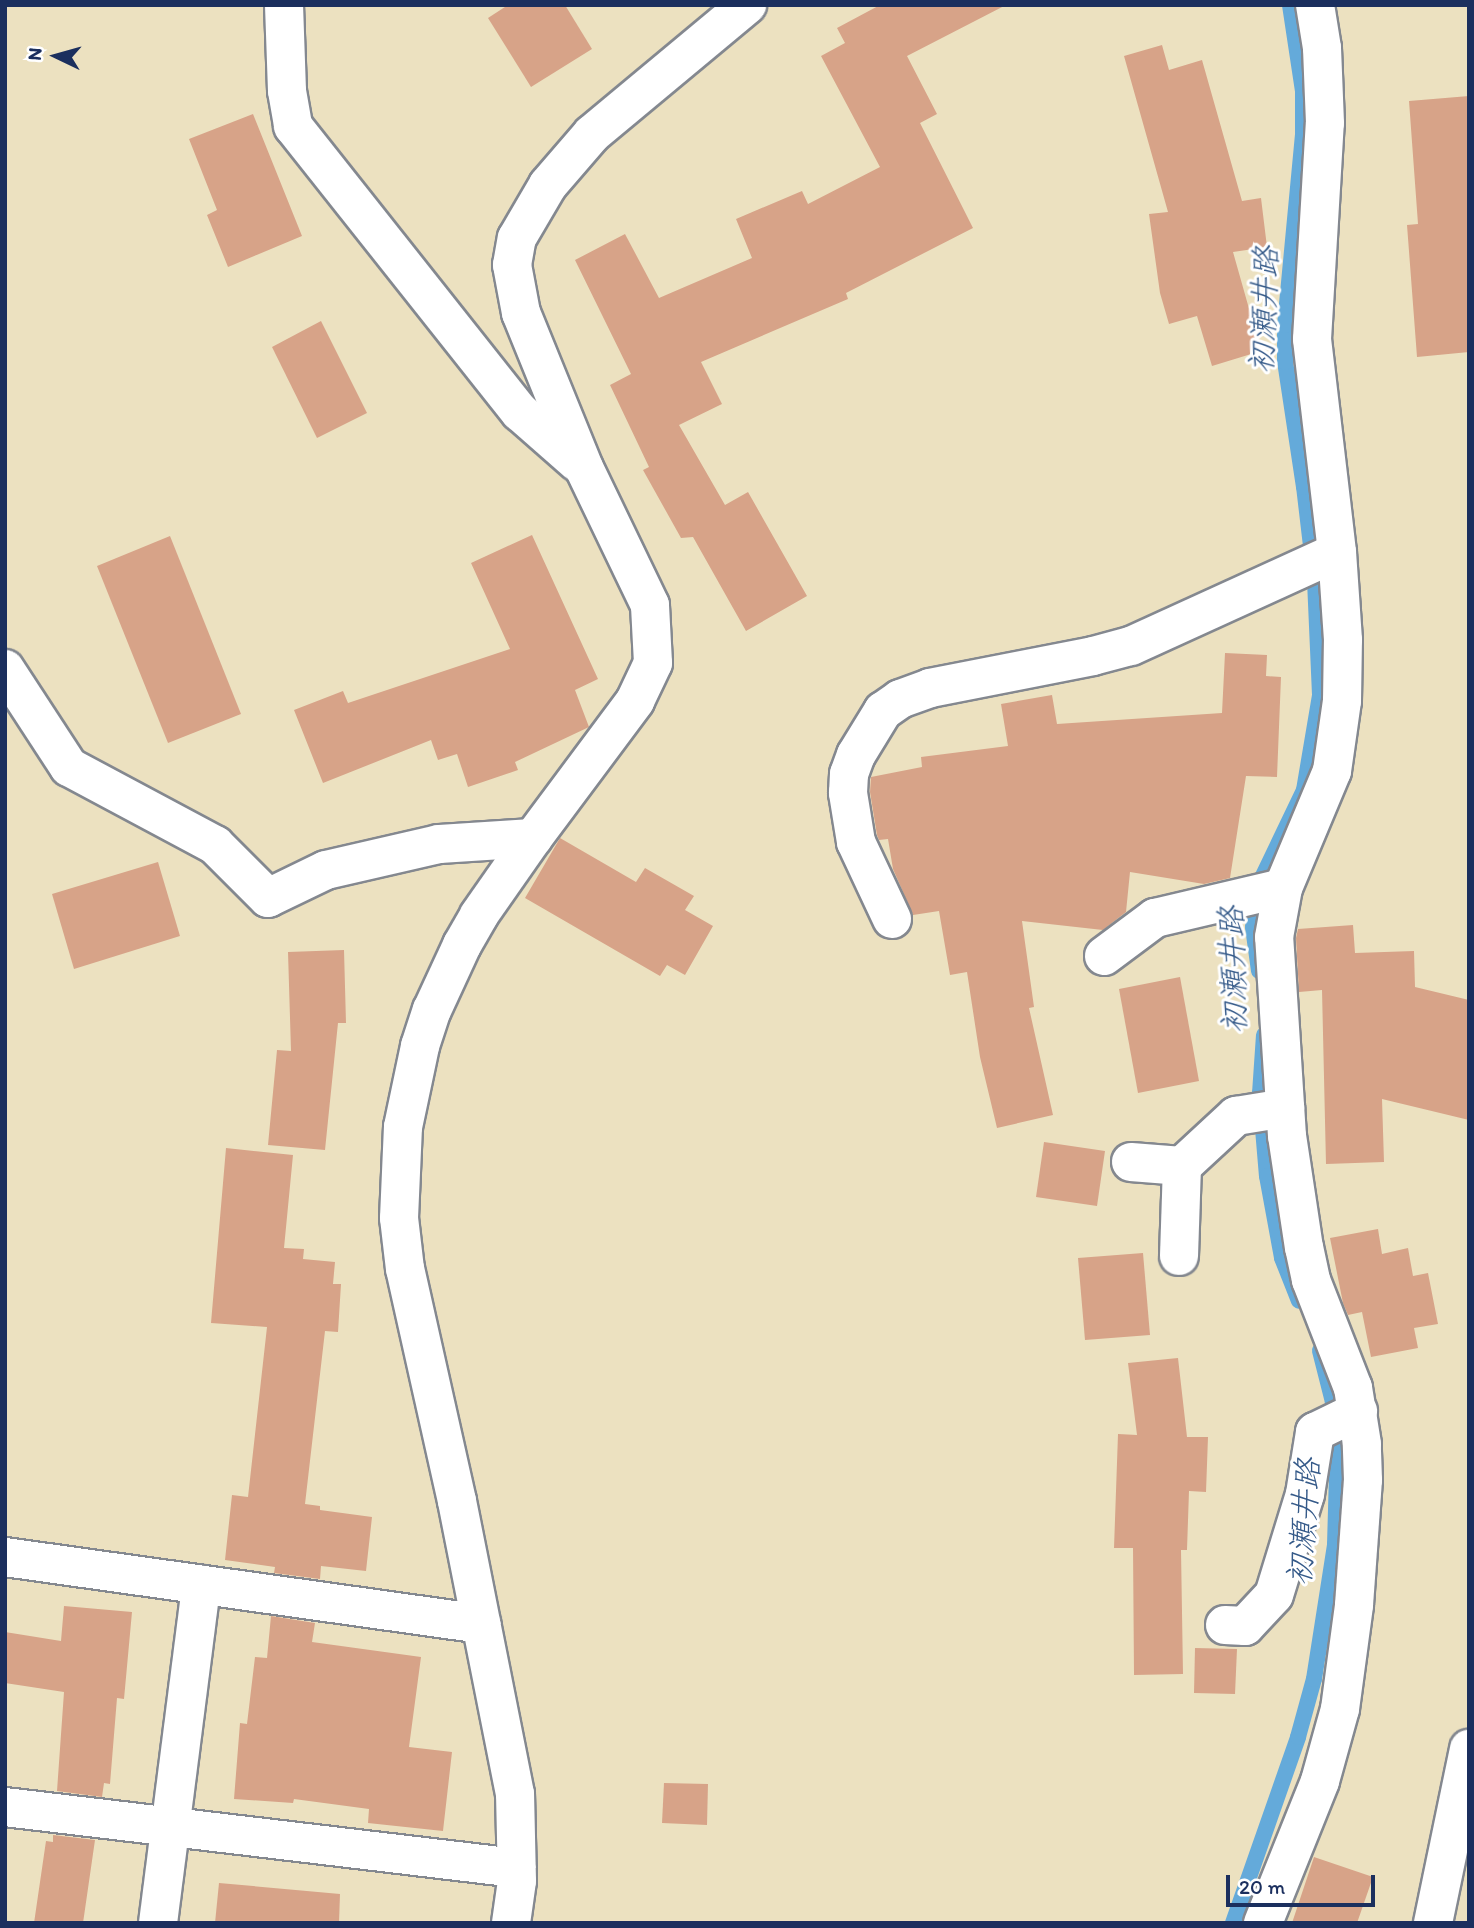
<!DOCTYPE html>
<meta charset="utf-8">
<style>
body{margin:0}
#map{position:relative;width:1474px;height:1928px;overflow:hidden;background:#ece1c0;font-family:Itim,"Klee One",sans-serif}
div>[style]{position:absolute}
.stream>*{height:16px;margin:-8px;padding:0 8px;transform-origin:8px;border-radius:8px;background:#64aada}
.building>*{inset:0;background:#d7a388}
.roads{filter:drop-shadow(2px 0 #84888f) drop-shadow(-2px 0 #84888f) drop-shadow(0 2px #84888f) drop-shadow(0 -2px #84888f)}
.minor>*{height:38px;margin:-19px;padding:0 19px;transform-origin:19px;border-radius:19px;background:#fff}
span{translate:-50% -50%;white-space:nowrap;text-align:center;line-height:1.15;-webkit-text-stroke:6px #fff;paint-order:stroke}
.water-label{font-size:32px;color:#355a89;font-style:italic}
.frame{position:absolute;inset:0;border:7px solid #1b2f5e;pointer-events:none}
.north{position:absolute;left:21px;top:21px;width:70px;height:70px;-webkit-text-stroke:5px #fff;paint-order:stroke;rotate:275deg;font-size:19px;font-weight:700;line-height:28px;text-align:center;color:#1b2f5e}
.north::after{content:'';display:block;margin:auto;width:24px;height:32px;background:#1b2f5e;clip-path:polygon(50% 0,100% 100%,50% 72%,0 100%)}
.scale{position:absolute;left:1226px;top:1875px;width:149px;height:32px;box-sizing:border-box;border:4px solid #1b2f5e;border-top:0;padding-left:9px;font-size:21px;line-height:24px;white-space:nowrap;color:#1b2f5e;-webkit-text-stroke:5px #fff;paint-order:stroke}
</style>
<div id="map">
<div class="stream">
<div style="left:1259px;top:971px;width:44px;rotate:-97.8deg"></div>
<div style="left:1253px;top:927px;width:46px;rotate:-81.2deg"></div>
<div style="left:1260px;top:882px;width:102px;rotate:-64.4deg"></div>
<div style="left:1304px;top:790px;width:96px;rotate:-80.4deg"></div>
<div style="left:1320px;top:695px;width:115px;rotate:-92.5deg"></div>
<div style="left:1315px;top:580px;width:94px;rotate:-96.7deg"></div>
<div style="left:1304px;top:487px;width:126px;rotate:-98.6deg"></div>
<div style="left:1285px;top:362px;width:37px;rotate:-90deg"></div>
<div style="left:1285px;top:325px;width:193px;rotate:-84.6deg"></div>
<div style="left:1303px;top:133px;width:42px;rotate:-90deg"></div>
<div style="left:1303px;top:91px;width:87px;rotate:-98.6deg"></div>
<div style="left:1264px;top:1035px;width:58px;rotate:93.9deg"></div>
<div style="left:1260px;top:1093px;width:83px;rotate:85.2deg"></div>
<div style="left:1267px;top:1176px;width:83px;rotate:79.6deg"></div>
<div style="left:1282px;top:1258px;width:46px;rotate:68.4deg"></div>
<div style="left:1233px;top:1923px;width:197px;rotate:-70.7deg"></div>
<div style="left:1298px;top:1737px;width:60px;rotate:-74.6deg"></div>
<div style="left:1314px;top:1679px;width:136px;rotate:-81.1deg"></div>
<div style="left:1335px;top:1545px;width:110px;rotate:-88.4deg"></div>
<div style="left:1338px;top:1435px;width:33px;rotate:-99deg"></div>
<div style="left:1333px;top:1402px;width:53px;rotate:-104.3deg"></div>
</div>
<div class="building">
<div style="clip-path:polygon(508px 5px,565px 5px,592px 49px,531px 87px,488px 18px)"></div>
<div style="clip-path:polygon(880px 5px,1006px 5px,907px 56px,937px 114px,920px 123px,973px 228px,846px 293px,848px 299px,701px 362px,722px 404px,679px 425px,725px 505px,748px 492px,807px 596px,746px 631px,693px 537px,681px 538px,643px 470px,649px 467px,610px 385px,631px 374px,575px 260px,625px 234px,659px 298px,752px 258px,736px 219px,802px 191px,808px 204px,880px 167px,821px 56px,845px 43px,837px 28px)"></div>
<div style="clip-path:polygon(1162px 45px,1169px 70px,1202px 60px,1242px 201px,1261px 198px,1267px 247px,1233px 252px,1261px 351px,1212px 366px,1197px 316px,1169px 324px,1160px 293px,1149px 214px,1168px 212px,1124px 56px)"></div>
<div style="clip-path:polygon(1469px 96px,1469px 352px,1417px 357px,1407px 225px,1418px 224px,1409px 101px)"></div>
<div style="clip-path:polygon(253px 114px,302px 236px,228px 267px,207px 215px,217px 210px,189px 139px)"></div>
<div style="clip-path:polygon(321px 321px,367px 413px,317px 438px,272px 347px)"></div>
<div style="clip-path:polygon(532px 535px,598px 679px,575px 690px,589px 727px,515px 762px,518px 770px,468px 787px,457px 754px,438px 760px,431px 740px,323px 783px,294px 710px,343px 691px,348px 703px,510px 649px,471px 563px)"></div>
<div style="clip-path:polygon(170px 536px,241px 714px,168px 743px,97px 566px)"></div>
<div style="clip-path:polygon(1225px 653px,1267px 655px,1266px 676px,1281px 677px,1277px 777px,1246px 776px,1230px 878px,1204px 884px,1130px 872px,1126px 912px,1103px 930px,1022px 921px,1034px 1007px,1029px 1008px,1053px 1115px,997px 1128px,980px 1057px,967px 972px,950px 975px,939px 911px,913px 915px,893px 869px,888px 839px,879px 840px,877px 835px,870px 792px,871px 777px,922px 767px,921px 757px,1008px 746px,1001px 704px,1052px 695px,1057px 724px,1222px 713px)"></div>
<div style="clip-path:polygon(560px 838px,636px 882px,645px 868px,694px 896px,685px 910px,713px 926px,685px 975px,667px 965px,660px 976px,525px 898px)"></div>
<div style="clip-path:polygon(158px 862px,180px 936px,74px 969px,52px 894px)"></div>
<div style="clip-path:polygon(1353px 925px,1355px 953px,1414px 951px,1415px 987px,1469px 1000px,1469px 1120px,1382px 1099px,1384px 1162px,1326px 1164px,1322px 990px,1299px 992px,1296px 938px,1298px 929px)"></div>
<div style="clip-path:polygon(344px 950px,346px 1023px,338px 1023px,325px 1150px,268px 1145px,277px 1050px,291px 1051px,288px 952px)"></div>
<div style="clip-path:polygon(1180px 977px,1199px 1081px,1138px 1093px,1119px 989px)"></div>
<div style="clip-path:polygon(1044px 1142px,1105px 1151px,1097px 1206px,1036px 1197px)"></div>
<div style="clip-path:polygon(226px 1148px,293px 1155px,284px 1248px,304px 1249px,303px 1259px,335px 1262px,333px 1284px,341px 1284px,338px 1332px,325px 1331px,305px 1504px,320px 1506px,320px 1510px,372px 1517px,366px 1571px,321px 1566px,320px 1579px,274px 1573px,275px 1567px,225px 1560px,232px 1495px,248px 1497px,267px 1327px,211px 1323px)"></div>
<div style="clip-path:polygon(1378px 1229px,1382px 1254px,1408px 1248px,1413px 1276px,1428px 1273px,1438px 1324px,1414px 1328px,1418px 1348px,1371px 1357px,1362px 1312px,1348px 1315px,1343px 1303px,1330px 1238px)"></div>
<div style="clip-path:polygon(1143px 1253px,1150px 1335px,1085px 1340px,1078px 1258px)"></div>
<div style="clip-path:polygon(1178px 1358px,1187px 1437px,1208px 1437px,1206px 1492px,1189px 1491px,1187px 1550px,1181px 1550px,1183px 1674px,1134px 1675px,1133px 1548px,1114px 1548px,1118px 1434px,1137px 1435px,1128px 1363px)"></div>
<div style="clip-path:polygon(64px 1606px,132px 1612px,124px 1699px,117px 1698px,110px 1784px,104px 1783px,102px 1797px,57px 1791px,64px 1692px,5px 1683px,5px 1632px,61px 1641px)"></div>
<div style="clip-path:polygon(271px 1616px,315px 1623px,312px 1642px,421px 1657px,409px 1747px,452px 1752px,443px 1831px,368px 1823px,369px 1809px,294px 1799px,293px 1803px,234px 1799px,240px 1723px,247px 1724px,255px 1657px,267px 1658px)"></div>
<div style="clip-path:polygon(1195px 1648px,1237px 1649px,1235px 1694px,1194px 1693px)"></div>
<div style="clip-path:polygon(664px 1783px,708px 1784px,707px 1825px,662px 1823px)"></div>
<div style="clip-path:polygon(53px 1835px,95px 1840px,83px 1923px,34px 1923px,46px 1841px,53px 1842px)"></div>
<div style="clip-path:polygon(1314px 1857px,1373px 1877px,1357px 1923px,1292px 1923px)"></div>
<div style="clip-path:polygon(219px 1883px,340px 1894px,339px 1923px,215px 1923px)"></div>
</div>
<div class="roads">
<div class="minor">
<div style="left:284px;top:5px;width:86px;rotate:88deg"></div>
<div style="left:287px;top:91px;width:36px;rotate:80deg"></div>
<div style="left:293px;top:126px;width:365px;rotate:51.6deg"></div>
<div style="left:520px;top:412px;width:76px;rotate:41.3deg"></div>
<div style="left:5px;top:669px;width:117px;rotate:56.9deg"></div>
<div style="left:69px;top:767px;width:166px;rotate:28.1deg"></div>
<div style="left:215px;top:845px;width:75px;rotate:45deg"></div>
<div style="left:268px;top:898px;width:64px;rotate:-25.8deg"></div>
<div style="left:326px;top:870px;width:116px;rotate:-13deg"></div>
<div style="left:439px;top:844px;width:94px;rotate:-3.7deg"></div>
<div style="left:892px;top:919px;width:85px;rotate:-115.1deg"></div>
<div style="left:856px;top:842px;width:50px;rotate:-99.3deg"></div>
<div style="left:848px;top:793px;width:19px;rotate:-87deg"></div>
<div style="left:849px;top:774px;width:20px;rotate:-70deg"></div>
<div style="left:856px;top:755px;width:52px;rotate:-58.5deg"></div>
<div style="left:883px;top:711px;width:21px;rotate:-35deg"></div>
<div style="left:900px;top:699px;width:32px;rotate:-20deg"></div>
<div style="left:930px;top:688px;width:166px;rotate:-11.1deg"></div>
<div style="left:1093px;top:656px;width:39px;rotate:-15deg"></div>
<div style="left:1131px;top:646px;width:226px;rotate:-24.5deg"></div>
<div style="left:1104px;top:956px;width:64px;rotate:-36.7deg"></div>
<div style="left:1155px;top:918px;width:131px;rotate:-13.2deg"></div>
<div style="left:1131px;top:1162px;width:51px;rotate:4.5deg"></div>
<div style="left:1182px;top:1166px;width:74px;rotate:-42.8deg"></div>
<div style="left:1236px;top:1116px;width:50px;rotate:-9.3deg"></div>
<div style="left:1179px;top:1256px;width:90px;rotate:-88.1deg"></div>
<div style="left:5px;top:1557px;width:481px;rotate:8deg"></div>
<div style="left:1225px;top:1625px;width:20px;rotate:3deg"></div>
<div style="left:1245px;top:1626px;width:42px;rotate:-46.9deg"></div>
<div style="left:1274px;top:1595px;width:106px;rotate:-72.9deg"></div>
<div style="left:1305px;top:1494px;width:63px;rotate:-80.8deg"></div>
<div style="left:1315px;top:1432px;width:48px;rotate:-26deg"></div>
<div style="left:5px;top:1807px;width:515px;rotate:6.81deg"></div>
<div style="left:158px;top:1923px;width:341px;rotate:-82.7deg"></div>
<div style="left:511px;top:1923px;width:42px;rotate:-81.9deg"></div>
<div style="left:517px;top:1881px;width:87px;rotate:-91.3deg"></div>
<div style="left:515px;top:1794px;width:299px;rotate:-101.2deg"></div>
<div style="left:457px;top:1501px;width:238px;rotate:-102.6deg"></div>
<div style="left:405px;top:1269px;width:51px;rotate:-96.7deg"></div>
<div style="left:399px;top:1218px;width:91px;rotate:-87.5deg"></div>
<div style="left:403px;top:1127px;width:83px;rotate:-78.1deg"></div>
<div style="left:420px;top:1046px;width:38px;rotate:-72deg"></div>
<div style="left:432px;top:1010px;width:72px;rotate:-65.2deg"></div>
<div style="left:462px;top:945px;width:34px;rotate:-60deg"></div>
<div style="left:479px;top:915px;width:94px;rotate:-55deg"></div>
<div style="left:533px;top:838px;width:171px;rotate:-53.3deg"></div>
<div style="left:635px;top:701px;width:42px;rotate:-64.7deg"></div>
<div style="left:653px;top:663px;width:58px;rotate:-93deg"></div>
<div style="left:650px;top:605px;width:152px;rotate:-115.7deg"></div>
<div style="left:584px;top:468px;width:167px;rotate:-112.1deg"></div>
<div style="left:521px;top:313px;width:49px;rotate:-100.6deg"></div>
<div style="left:512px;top:265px;width:27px;rotate:-80deg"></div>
<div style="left:517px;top:238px;width:61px;rotate:-59.7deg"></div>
<div style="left:548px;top:185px;width:67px;rotate:-49.2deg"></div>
<div style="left:592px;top:134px;width:202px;rotate:-39.8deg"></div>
<div style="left:1263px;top:1923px;width:153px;rotate:-68.1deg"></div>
<div style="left:1320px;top:1781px;width:75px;rotate:-74.5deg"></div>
<div style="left:1340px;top:1709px;width:105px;rotate:-82.3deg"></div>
<div style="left:1354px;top:1605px;width:125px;rotate:-85.9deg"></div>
<div style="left:1363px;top:1480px;width:36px;rotate:-92deg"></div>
<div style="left:1362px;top:1444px;width:57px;rotate:-99.1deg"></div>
<div style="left:1353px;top:1388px;width:116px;rotate:-111.3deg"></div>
<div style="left:1311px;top:1280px;width:33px;rotate:-102deg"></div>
<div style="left:1304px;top:1248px;width:113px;rotate:-98.6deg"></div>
<div style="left:1287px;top:1136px;width:199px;rotate:-93.7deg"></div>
<div style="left:1274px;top:937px;width:50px;rotate:-79.6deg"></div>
<div style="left:1283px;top:888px;width:127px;rotate:-67.3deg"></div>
<div style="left:1332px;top:771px;width:71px;rotate:-81.9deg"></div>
<div style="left:1342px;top:701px;width:61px;rotate:-89.1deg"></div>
<div style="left:1343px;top:640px;width:88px;rotate:-93.9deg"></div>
<div style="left:1337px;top:552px;width:214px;rotate:-96.7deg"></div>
<div style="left:1312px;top:339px;width:216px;rotate:-86.6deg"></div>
<div style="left:1325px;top:123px;width:75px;rotate:-92.3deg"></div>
<div style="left:1322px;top:48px;width:44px;rotate:-99.2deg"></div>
<div style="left:1433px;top:1923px;width:178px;rotate:-78.3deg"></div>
</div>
</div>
<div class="water-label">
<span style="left:1264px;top:310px;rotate:-88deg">初瀬井路</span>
<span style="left:1233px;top:970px;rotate:-92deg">初瀬井路</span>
<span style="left:1304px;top:1522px;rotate:-86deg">初瀬井路</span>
</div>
<div class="frame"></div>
<div class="north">N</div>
<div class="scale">20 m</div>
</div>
